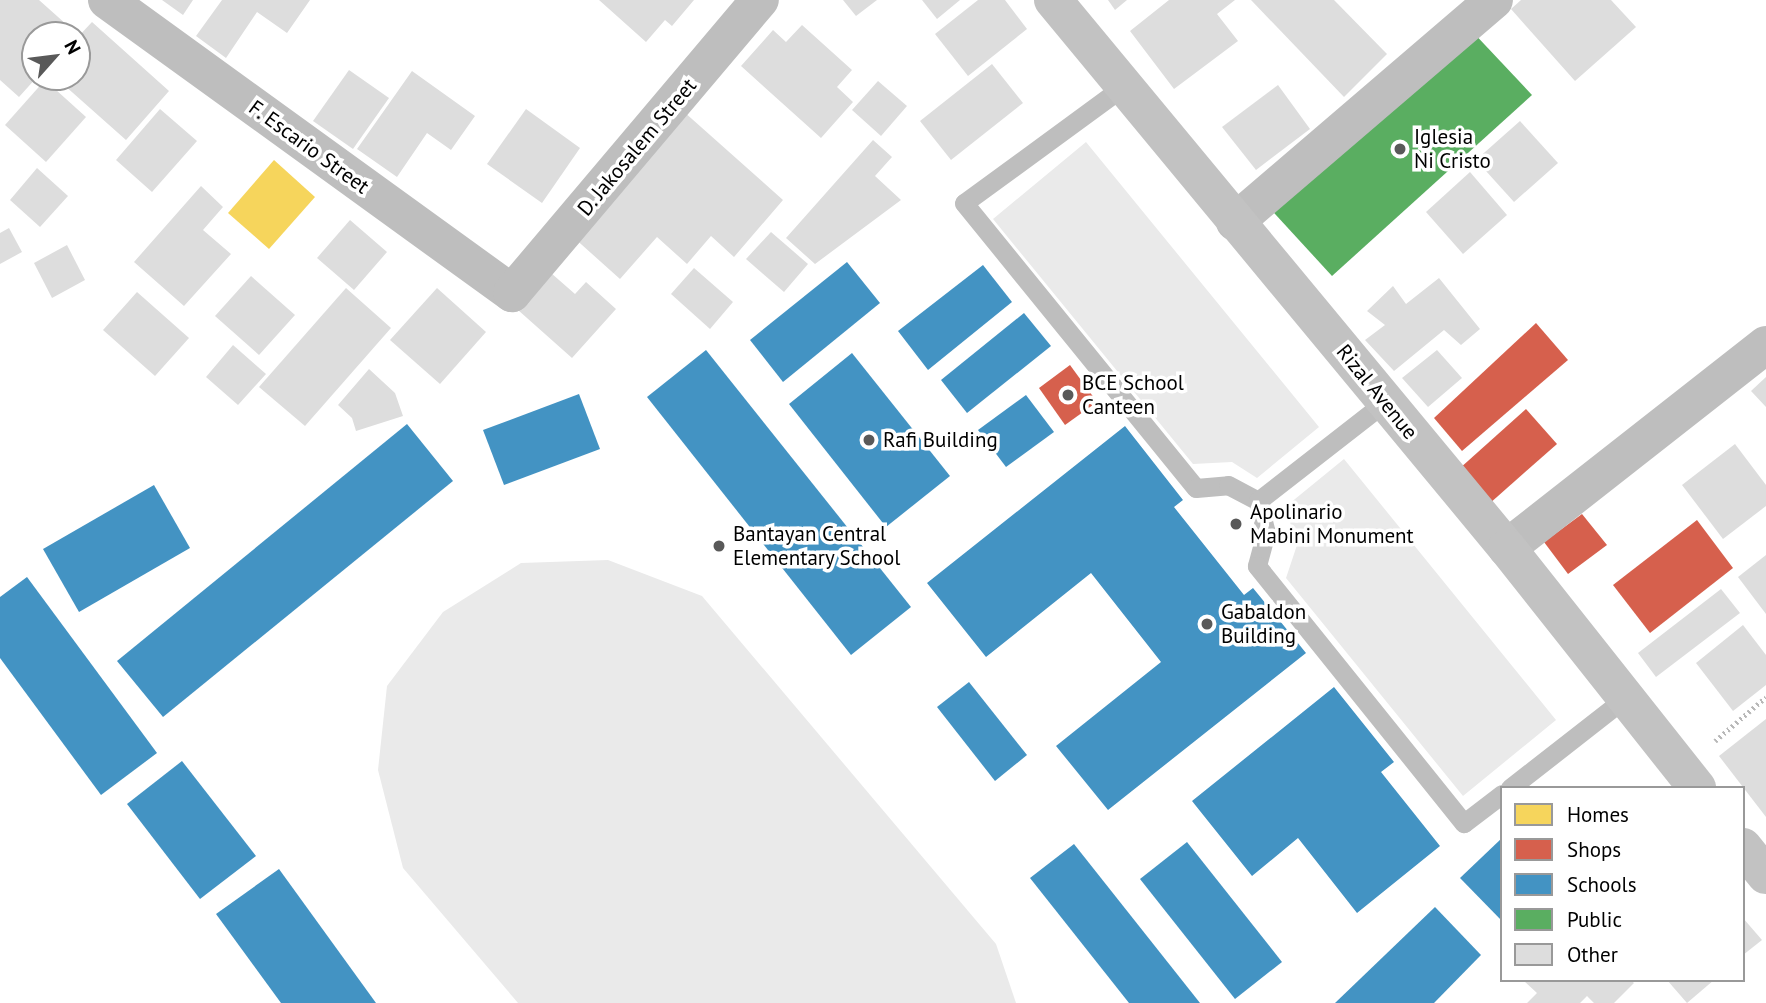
<!DOCTYPE html>
<style>
body{margin:0}
#map{position:relative;width:1766px;height:1003px;overflow:hidden;background:#fff;font-family:"PT Sans",sans-serif}
div>[style]{position:absolute}
.green>*{inset:0;background:#eaeaea}
.homes>*{inset:0;background:#f6d55c}
.shops>*{inset:0;background:#d6604d}
.schools>*{inset:0;background:#4393c3}
.public>*{inset:0;background:#5aae61}
.building>*{inset:0;background:#ddd}
.path>*{height:4.5px;margin-top:-2.25px;transform-origin:0;background:repeating-linear-gradient(90deg,#b8b8b8 0 2px,transparent 0 5.5px)}
.lane>*{height:19px;margin:-9.5px;padding:0 9.5px;transform-origin:9.5px;border-radius:9.5px;background:#bebebe}
.street>*{height:38px;margin:-19px;padding:0 19px;transform-origin:19px;border-radius:19px;background:#bebebe}
.secondary>*{height:38px;margin:-19px;padding:0 19px;transform-origin:19px;border-radius:19px;background:#c2c2c2}
.dots>*{width:19px;height:19px;translate:-50% -50%;box-sizing:border-box;border:4px solid #fff;border-radius:50%}
span{translate:-50% -50%;white-space:nowrap;text-align:center;line-height:1.15;-webkit-text-stroke:7px #fff;paint-order:stroke}
.poi-label{font-size:21px;color:#000}
.left{translate:0 -50%;text-align:left}
.street-label{font-size:21px;color:#000}
.legend{position:absolute;left:1500px;top:786px;width:245px;height:196px;box-sizing:border-box;background:#fff;border:2px solid #999;margin:0;padding:9px 12px;list-style:none;font-size:21px;color:#000}
.legend li{display:flex;align-items:center;gap:14px;height:35px}
.legend b{width:35px;border:2px solid #999}
.north{position:absolute;left:21px;top:21px;width:70px;height:70px;box-sizing:border-box;background:#fff;border:2px solid #999;border-radius:50%;rotate:62deg;font-size:19px;font-weight:700;line-height:28px;text-align:center;color:#000}
.north::after{content:'';display:block;margin:auto;width:24px;height:32px;background:#595959;clip-path:polygon(50% 0,100% 100%,50% 72%,0 100%)}
</style>
<div id="map">
<div class="green">
<div style="clip-path:polygon(1086px 142px,1319px 427px,1257px 478px,1232px 462px,1193px 464px,993px 219px)"></div>
<div style="clip-path:polygon(1344px 459px,1556px 720px,1463px 796px,1286px 578px,1298px 542px,1284px 508px)"></div>
<div style="clip-path:polygon(608px 560px,702px 596px,996px 944px,1016px 1003px,518px 1003px,403px 868px,378px 770px,387px 686px,443px 612px,521px 563px)"></div>
</div>
<div class="homes">
<div style="clip-path:polygon(274px 160px,315px 197px,269px 249px,228px 213px)"></div>
</div>
<div class="shops">
<div style="clip-path:polygon(1536px 323px,1568px 360px,1462px 451px,1434px 418px)"></div>
<div style="clip-path:polygon(1070px 365px,1097px 402px,1065px 425px,1039px 388px)"></div>
<div style="clip-path:polygon(1526px 409px,1557px 444px,1489px 504px,1459px 469px)"></div>
<div style="clip-path:polygon(1582px 514px,1607px 545px,1568px 574px,1544px 542px)"></div>
<div style="clip-path:polygon(1697px 520px,1733px 568px,1650px 633px,1613px 585px)"></div>
</div>
<div class="schools">
<div style="clip-path:polygon(847px 262px,880px 303px,783px 382px,750px 340px)"></div>
<div style="clip-path:polygon(983px 265px,1012px 302px,928px 370px,898px 331px)"></div>
<div style="clip-path:polygon(1024px 313px,1051px 346px,967px 413px,941px 380px)"></div>
<div style="clip-path:polygon(706px 350px,911px 607px,851px 655px,647px 397px)"></div>
<div style="clip-path:polygon(852px 353px,950px 476px,886px 527px,789px 404px)"></div>
<div style="clip-path:polygon(579px 394px,600px 449px,504px 485px,483px 430px)"></div>
<div style="clip-path:polygon(1026px 395px,1054px 432px,1006px 467px,978px 430px)"></div>
<div style="clip-path:polygon(407px 424px,453px 481px,163px 717px,117px 661px)"></div>
<div style="clip-path:polygon(1125px 426px,1183px 500px,1174px 507px,1244px 595px,1253px 588px,1306px 653px,1108px 810px,1056px 746px,1161px 662px,1091px 573px,986px 657px,927px 583px)"></div>
<div style="clip-path:polygon(154px 485px,190px 548px,79px 612px,43px 549px)"></div>
<div style="clip-path:polygon(27px 577px,157px 753px,101px 795px,0 658px,0 597px)"></div>
<div style="clip-path:polygon(969px 682px,1027px 755px,995px 781px,937px 707px)"></div>
<div style="clip-path:polygon(1334px 687px,1394px 762px,1381px 772px,1440px 846px,1357px 913px,1298px 838px,1252px 876px,1192px 801px)"></div>
<div style="clip-path:polygon(182px 761px,256px 856px,200px 899px,127px 804px)"></div>
<div style="clip-path:polygon(1502px 838px,1502px 921px,1460px 878px)"></div>
<div style="clip-path:polygon(1187px 842px,1282px 962px,1235px 999px,1140px 879px)"></div>
<div style="clip-path:polygon(1074px 844px,1200px 1003px,1129px 1003px,1030px 878px)"></div>
<div style="clip-path:polygon(279px 869px,376px 1003px,281px 1003px,216px 914px)"></div>
<div style="clip-path:polygon(1435px 907px,1481px 955px,1434px 1003px,1335px 1003px)"></div>
</div>
<div class="public">
<div style="clip-path:polygon(1469px 28px,1532px 95px,1332px 276px,1265px 203px)"></div>
</div>
<div class="building">
<div style="clip-path:polygon(0 0,39px 0,76px 33px,35px 35px,37px 77px,19px 97px,0 80px)"></div>
<div style="clip-path:polygon(162px 0,193px 0,183px 15px)"></div>
<div style="clip-path:polygon(222px 0,310px 0,287px 33px,257px 12px,226px 58px,196px 36px)"></div>
<div style="clip-path:polygon(599px 0,694px 0,672px 26px,665px 20px,646px 42px)"></div>
<div style="clip-path:polygon(843px 0,877px 0,856px 16px)"></div>
<div style="clip-path:polygon(922px 0,960px 0,937px 19px)"></div>
<div style="clip-path:polygon(978px 0,1005px 0,1027px 29px,968px 76px,935px 34px)"></div>
<div style="clip-path:polygon(1108px 0,1127px 0,1115px 10px)"></div>
<div style="clip-path:polygon(1169px 0,1235px 0,1217px 14px,1238px 41px,1174px 89px,1130px 31px)"></div>
<div style="clip-path:polygon(1251px 0,1334px 0,1387px 54px,1344px 97px)"></div>
<div style="clip-path:polygon(1521px 0,1611px 0,1636px 27px,1575px 81px,1511px 9px)"></div>
<div style="clip-path:polygon(92px 22px,169px 91px,126px 140px,55px 77px,77px 77px,77px 38px)"></div>
<div style="clip-path:polygon(802px 25px,852px 70px,837px 87px,853px 102px,821px 138px,741px 66px,773px 30px,786px 42px)"></div>
<div style="clip-path:polygon(992px 64px,1023px 103px,951px 160px,920px 121px)"></div>
<div style="clip-path:polygon(349px 70px,389px 98px,353px 149px,313px 121px)"></div>
<div style="clip-path:polygon(412px 71px,475px 116px,451px 150px,427px 133px,397px 177px,357px 149px)"></div>
<div style="clip-path:polygon(45px 80px,86px 117px,46px 162px,5px 125px)"></div>
<div style="clip-path:polygon(878px 81px,907px 106px,881px 136px,852px 110px)"></div>
<div style="clip-path:polygon(1278px 85px,1310px 129px,1256px 170px,1222px 127px)"></div>
<div style="clip-path:polygon(160px 109px,197px 141px,152px 192px,116px 160px)"></div>
<div style="clip-path:polygon(526px 109px,580px 148px,542px 203px,487px 164px)"></div>
<div style="clip-path:polygon(683px 111px,783px 200px,734px 257px,711px 236px,687px 264px,657px 237px,620px 279px,572px 236px)"></div>
<div style="clip-path:polygon(1520px 121px,1558px 163px,1514px 202px,1476px 160px)"></div>
<div style="clip-path:polygon(873px 140px,892px 157px,875px 176px,901px 200px,815px 264px,786px 238px)"></div>
<div style="clip-path:polygon(37px 168px,68px 196px,40px 227px,10px 200px)"></div>
<div style="clip-path:polygon(1470px 172px,1507px 215px,1463px 254px,1426px 212px)"></div>
<div style="clip-path:polygon(201px 186px,223px 207px,203px 230px,231px 254px,184px 306px,134px 262px)"></div>
<div style="clip-path:polygon(350px 220px,387px 252px,354px 290px,317px 258px)"></div>
<div style="clip-path:polygon(9px 228px,22px 252px,0 264px,0 233px)"></div>
<div style="clip-path:polygon(771px 232px,808px 264px,784px 292px,746px 259px)"></div>
<div style="clip-path:polygon(67px 245px,85px 280px,52px 298px,34px 263px)"></div>
<div style="clip-path:polygon(694px 268px,733px 302px,710px 329px,671px 294px)"></div>
<div style="clip-path:polygon(551px 273px,575px 294px,586px 282px,616px 309px,572px 358px,518px 310px)"></div>
<div style="clip-path:polygon(251px 276px,295px 315px,259px 355px,215px 316px)"></div>
<div style="clip-path:polygon(1439px 278px,1480px 329px,1461px 345px,1444px 330px,1394px 371px,1365px 340px,1385px 325px,1367px 311px,1393px 286px,1406px 304px)"></div>
<div style="clip-path:polygon(346px 288px,391px 328px,305px 426px,259px 387px)"></div>
<div style="clip-path:polygon(437px 288px,486px 332px,440px 384px,390px 340px)"></div>
<div style="clip-path:polygon(137px 292px,189px 338px,155px 376px,103px 330px)"></div>
<div style="clip-path:polygon(233px 345px,266px 374px,238px 405px,206px 377px)"></div>
<div style="clip-path:polygon(1437px 350px,1462px 378px,1428px 407px,1402px 378px)"></div>
<div style="clip-path:polygon(369px 369px,395px 393px,403px 416px,356px 431px,352px 418px,338px 405px)"></div>
<div style="clip-path:polygon(1766px 377px,1766px 407px,1751px 391px)"></div>
<div style="clip-path:polygon(1735px 444px,1766px 485px,1766px 506px,1723px 539px,1682px 485px)"></div>
<div style="clip-path:polygon(1766px 555px,1766px 614px,1738px 577px)"></div>
<div style="clip-path:polygon(1721px 589px,1740px 613px,1656px 677px,1638px 653px)"></div>
<div style="clip-path:polygon(1743px 625px,1766px 655px,1766px 685px,1733px 711px,1696px 663px)"></div>
<div style="clip-path:polygon(1766px 719px,1766px 817px,1719px 756px)"></div>
<div style="clip-path:polygon(1743px 918px,1762px 940px,1743px 955px)"></div>
<div style="clip-path:polygon(1523px 980px,1631px 980px,1634px 983px,1614px 1003px,1594px 1003px,1587px 996px,1580px 1003px,1527px 1003px,1537px 993px)"></div>
<div style="clip-path:polygon(1667px 980px,1714px 980px,1687px 1003px)"></div>
</div>
<div class="path">
<div style="left:1715px;top:741px;width:67px;rotate:-40.8deg"></div>
</div>
<div class="lane">
<div style="left:1124px;top:86px;width:198px;rotate:143.8deg"></div>
<div style="left:964px;top:203px;width:367px;rotate:50.9deg"></div>
<div style="left:1196px;top:488px;width:32px;rotate:-5deg"></div>
<div style="left:1228px;top:485px;width:34px;rotate:28deg"></div>
<div style="left:1258px;top:501px;width:32px;rotate:76deg"></div>
<div style="left:1266px;top:532px;width:35px;rotate:105deg"></div>
<div style="left:1257px;top:566px;width:330px;rotate:51.2deg"></div>
<div style="left:1464px;top:823px;width:48px;rotate:-37.3deg"></div>
<div style="left:1258px;top:501px;width:161px;rotate:-37.9deg"></div>
<div style="left:1510px;top:788px;width:146px;rotate:-38deg"></div>
</div>
<div class="street">
<div style="left:107px;top:0;width:500px;rotate:35.9deg"></div>
<div style="left:512px;top:293px;width:384px;rotate:-49.8deg"></div>
<div style="left:1235px;top:222px;width:341px;rotate:-40.6deg"></div>
<div style="left:1507px;top:548px;width:329px;rotate:-38.1deg"></div>
</div>
<div class="secondary">
<div style="left:1053px;top:0;width:712px;rotate:50.36deg"></div>
<div style="left:1507px;top:548px;width:306px;rotate:51.6deg"></div>
<div style="left:1743px;top:847px;width:36px;rotate:51deg"></div>
</div>
<div class="dots">
<div style="left:1400px;top:149px;background:#595959"></div>
<div style="left:1068px;top:395px;background:#595959"></div>
<div style="left:869px;top:440px;background:#595959"></div>
<div style="left:1236px;top:524px;background:#595959"></div>
<div style="left:719px;top:546px;background:#595959"></div>
<div style="left:1207px;top:624px;background:#595959"></div>
</div>
<div class="poi-label">
<span class="left" style="left:1414px;top:149px">Iglesia<br>Ni Cristo</span>
<span class="left" style="left:1082px;top:395px">BCE School<br>Canteen</span>
<span class="left" style="left:883px;top:440px">Rafi Building</span>
<span class="left" style="left:1250px;top:524px">Apolinario<br>Mabini Monument</span>
<span class="left" style="left:733px;top:546px">Bantayan Central<br>Elementary School</span>
<span class="left" style="left:1221px;top:624px">Gabaldon<br>Building</span>
</div>
<div class="street-label">
<span style="left:309px;top:147px;rotate:36deg">F. Escario Street</span>
<span style="left:637px;top:147px;rotate:-50deg">D. Jakosalem Street</span>
<span style="left:1377px;top:392px;rotate:51deg">Rizal Avenue</span>
</div>
<ul class="legend">
<li><b style="height:19px;background:#f6d55c"></b>Homes</li>
<li><b style="height:19px;background:#d6604d"></b>Shops</li>
<li><b style="height:19px;background:#4393c3"></b>Schools</li>
<li><b style="height:19px;background:#5aae61"></b>Public</li>
<li><b style="height:19px;background:#ddd"></b>Other</li>
</ul>
<div class="north">N</div>
</div>
